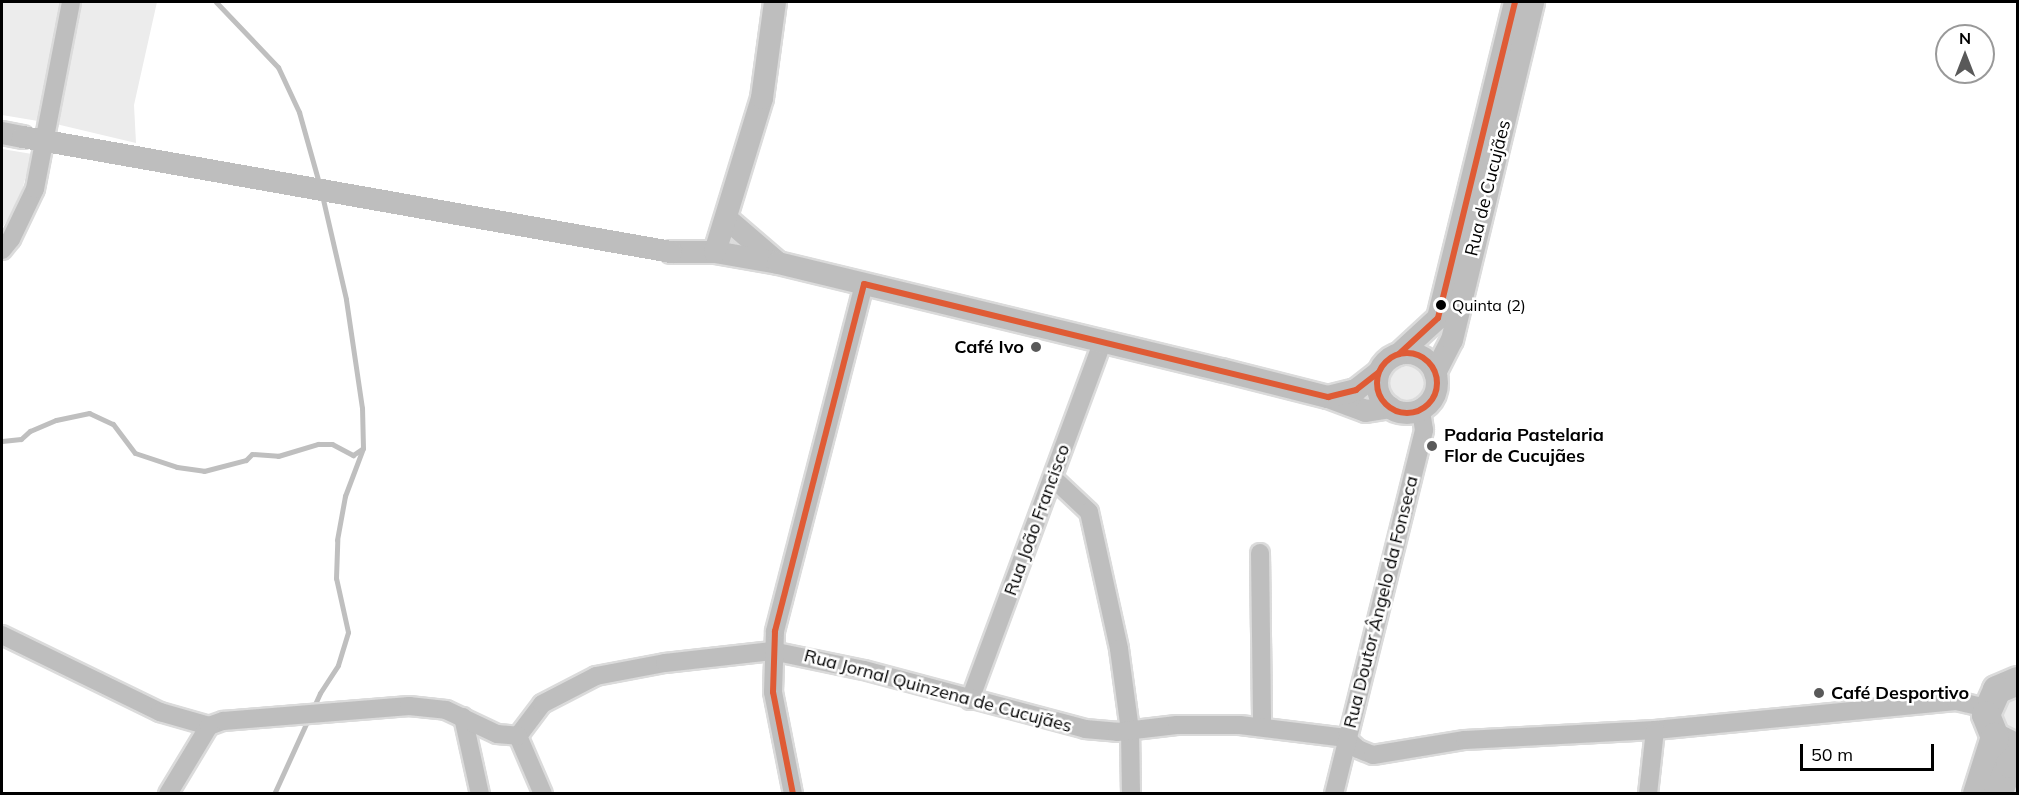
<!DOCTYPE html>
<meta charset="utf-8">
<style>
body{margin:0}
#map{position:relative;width:2019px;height:795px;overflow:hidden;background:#fff;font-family:Mulish,sans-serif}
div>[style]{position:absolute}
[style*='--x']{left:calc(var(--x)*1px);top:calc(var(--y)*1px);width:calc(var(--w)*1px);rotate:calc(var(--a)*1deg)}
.green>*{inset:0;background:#ececec}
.round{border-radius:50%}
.stream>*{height:5px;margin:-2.5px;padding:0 2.5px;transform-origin:2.5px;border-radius:2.5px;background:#bfbfbf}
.roads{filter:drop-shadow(2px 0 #dbdbdb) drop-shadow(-2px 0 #dbdbdb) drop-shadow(0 2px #dbdbdb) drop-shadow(0 -2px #dbdbdb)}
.minor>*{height:18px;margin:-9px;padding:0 9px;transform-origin:9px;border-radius:9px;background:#bebebe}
.tertiary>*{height:22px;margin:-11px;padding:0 11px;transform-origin:11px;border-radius:11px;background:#bebebe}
.tertiary>.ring{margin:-11px;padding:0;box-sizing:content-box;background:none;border:22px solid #bebebe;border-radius:50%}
.primary>*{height:28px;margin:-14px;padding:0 14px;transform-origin:14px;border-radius:14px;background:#bebebe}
.tertiary-bridge>*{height:22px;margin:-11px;padding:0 11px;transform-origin:11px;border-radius:11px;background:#bebebe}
.bus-1>*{height:6px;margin:-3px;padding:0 3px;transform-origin:3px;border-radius:3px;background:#df5b35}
.bus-1>.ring{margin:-3px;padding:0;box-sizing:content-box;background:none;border:6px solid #df5b35;border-radius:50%}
.dots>*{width:16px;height:16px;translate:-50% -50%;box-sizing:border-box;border:3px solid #fff;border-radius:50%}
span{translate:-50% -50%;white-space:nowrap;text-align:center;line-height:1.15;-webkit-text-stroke:5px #fff;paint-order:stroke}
.bus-label{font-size:16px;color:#000}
.left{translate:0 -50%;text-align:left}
.street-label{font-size:18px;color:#000}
.poi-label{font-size:18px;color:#000;font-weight:700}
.right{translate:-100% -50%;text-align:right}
.frame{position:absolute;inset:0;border:3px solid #000;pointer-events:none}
.north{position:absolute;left:1935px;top:24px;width:60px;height:60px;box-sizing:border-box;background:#fff;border:2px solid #999;border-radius:50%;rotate:0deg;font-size:16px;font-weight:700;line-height:24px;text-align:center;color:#000}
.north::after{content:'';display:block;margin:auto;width:21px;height:27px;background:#595959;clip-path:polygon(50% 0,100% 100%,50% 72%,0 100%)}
.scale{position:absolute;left:1800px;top:744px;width:134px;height:27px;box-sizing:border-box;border:3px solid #000;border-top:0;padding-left:8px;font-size:18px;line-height:21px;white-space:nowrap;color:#000;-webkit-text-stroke:4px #fff;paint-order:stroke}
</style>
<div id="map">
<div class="green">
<div style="clip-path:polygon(2px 2px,62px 2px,38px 121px,2px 115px)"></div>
<div style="clip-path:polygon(79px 2px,157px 2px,134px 105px,136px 143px,56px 124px)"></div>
<div style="clip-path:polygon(2px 149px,32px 154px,18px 205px,2px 228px)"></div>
<div class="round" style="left:1389px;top:366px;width:40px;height:40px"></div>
<div style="clip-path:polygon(2017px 695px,2017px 735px,2001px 722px,2002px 705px)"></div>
</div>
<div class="stream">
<div style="--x:216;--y:2;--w:90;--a:46.4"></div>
<div style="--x:278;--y:67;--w:50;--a:65"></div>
<div style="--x:299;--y:112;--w:74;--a:74.3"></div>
<div style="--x:2;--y:441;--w:19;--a:-6"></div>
<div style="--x:21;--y:439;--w:12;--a:-42"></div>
<div style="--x:30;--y:431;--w:28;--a:-23"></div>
<div style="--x:56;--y:420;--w:34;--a:-12"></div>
<div style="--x:89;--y:413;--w:26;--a:25"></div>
<div style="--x:113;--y:424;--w:36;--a:53"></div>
<div style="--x:135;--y:453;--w:44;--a:18.4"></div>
<div style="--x:177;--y:467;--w:27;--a:8"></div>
<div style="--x:204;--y:471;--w:43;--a:-14.7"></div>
<div style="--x:246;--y:460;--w:8;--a:-45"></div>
<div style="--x:252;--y:454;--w:26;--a:4"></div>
<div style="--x:278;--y:456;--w:42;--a:-16.7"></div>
<div style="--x:318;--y:444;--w:14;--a:0"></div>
<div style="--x:332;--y:444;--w:24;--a:28"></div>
<div style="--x:353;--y:455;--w:11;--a:-34"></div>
<div style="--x:274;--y:794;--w:111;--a:-65.5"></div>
<div style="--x:320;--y:693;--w:33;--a:-57"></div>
<div style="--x:338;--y:665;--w:34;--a:-73"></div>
<div style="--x:348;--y:632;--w:55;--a:-102.5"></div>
<div style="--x:336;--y:578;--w:38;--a:-88"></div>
<div style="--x:337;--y:540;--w:45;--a:-79.7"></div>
<div style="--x:345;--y:496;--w:51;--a:-69.4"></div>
<div style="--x:363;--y:448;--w:40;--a:-91.4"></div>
<div style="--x:362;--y:408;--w:110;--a:-98.4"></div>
<div style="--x:346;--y:299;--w:107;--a:-103"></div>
</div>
<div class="roads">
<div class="minor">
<div style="--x:2;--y:250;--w:14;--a:-51"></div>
<div style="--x:11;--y:239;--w:55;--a:-64.4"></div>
<div style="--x:35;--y:189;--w:190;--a:-79.1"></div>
<div style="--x:1054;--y:479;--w:48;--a:43.3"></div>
<div style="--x:1089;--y:512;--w:140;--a:77.6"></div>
<div style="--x:1119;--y:649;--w:82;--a:82.3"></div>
<div style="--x:1130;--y:730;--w:64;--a:89.1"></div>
<div style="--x:1260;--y:553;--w:173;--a:89.3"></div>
<div style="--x:2;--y:635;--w:176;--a:26"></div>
<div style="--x:160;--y:712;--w:51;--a:15.9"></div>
<div style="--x:970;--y:700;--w:384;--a:-69.7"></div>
<div style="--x:463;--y:717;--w:79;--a:77.6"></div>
<div style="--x:518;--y:736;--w:40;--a:-53"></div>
<div style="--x:542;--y:704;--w:61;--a:-27.4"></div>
<div style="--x:596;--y:676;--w:70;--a:-10.7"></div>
<div style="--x:665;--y:663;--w:108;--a:-6.4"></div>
<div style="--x:772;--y:651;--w:94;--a:11.7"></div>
<div style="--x:864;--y:670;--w:229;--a:14.9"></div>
<div style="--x:1085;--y:729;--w:32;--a:5"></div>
<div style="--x:1117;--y:732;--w:60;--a:-6.7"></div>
<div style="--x:1177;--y:725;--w:63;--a:0"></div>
<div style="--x:1240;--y:725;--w:107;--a:7"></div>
<div style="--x:518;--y:736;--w:63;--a:66.7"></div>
<div style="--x:1346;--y:738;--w:16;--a:43"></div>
<div style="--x:1358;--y:749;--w:16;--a:22"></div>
<div style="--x:1373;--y:755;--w:93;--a:-9.3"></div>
<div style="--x:1465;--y:740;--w:190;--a:-3"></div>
<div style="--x:1655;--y:730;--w:302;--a:-5.5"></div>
<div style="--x:1956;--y:701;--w:31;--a:13"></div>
<div style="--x:168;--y:794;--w:79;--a:-58.9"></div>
<div style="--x:209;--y:726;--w:15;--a:-20"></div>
<div style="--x:223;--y:721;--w:187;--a:-4.6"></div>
<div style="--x:409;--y:706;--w:37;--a:6"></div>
<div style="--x:446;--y:710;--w:56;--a:25.2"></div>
<div style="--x:497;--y:734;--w:21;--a:5"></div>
<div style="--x:793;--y:794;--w:104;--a:-101.1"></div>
<div style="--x:773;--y:692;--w:61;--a:-88.1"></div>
<div style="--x:775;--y:631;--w:358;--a:-75.6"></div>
<div style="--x:1334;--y:794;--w:375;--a:-76.1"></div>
<div style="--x:1424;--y:430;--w:20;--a:-99"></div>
<div style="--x:1648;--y:794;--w:64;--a:-83.8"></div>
</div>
<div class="tertiary">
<div style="--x:2;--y:133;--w:21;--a:11"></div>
<div style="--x:727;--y:219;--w:66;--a:40.7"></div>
<div style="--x:671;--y:252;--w:44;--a:0"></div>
<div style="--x:715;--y:252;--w:64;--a:9.9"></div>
<div style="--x:778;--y:263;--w:456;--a:13.6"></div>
<div style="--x:1221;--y:370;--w:110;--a:14.2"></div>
<div style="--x:1328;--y:397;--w:40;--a:20.2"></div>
<div style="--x:1366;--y:411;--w:24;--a:-9"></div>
<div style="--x:715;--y:252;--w:161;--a:-73"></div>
<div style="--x:762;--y:98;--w:97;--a:-82.3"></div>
<div class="ring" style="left:1377px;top:353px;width:38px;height:38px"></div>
<div style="--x:1399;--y:354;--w:53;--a:-42.7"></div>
<div style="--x:1438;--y:318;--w:325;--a:-76.3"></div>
<div style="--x:1435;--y:373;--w:37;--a:-63"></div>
<div style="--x:1452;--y:340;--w:348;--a:-76.5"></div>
<div style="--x:1328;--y:397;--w:29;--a:-14"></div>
<div style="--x:1356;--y:390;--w:28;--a:-38"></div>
</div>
<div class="primary">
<div style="--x:2018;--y:681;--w:23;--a:157"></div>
<div style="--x:1997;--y:690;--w:27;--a:114"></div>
<div style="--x:1986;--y:715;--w:24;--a:68"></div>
<div style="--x:1995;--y:737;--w:25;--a:26"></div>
<div style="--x:1977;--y:794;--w:60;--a:-72.5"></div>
<div style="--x:1998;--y:794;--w:32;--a:-68"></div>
<div style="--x:2010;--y:764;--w:11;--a:-45"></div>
</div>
</div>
<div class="tertiary-bridge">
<div style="--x:23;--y:137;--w:658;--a:10.06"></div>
</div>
<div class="bus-1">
<div class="ring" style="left:1377px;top:353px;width:54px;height:54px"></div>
<div style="--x:1399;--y:354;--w:53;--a:-42.7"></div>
<div style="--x:1438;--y:318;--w:325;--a:-76.3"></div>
<div style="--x:793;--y:794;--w:104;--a:-101.1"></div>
<div style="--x:773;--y:692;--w:61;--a:-88.1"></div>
<div style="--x:775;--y:631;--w:358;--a:-75.6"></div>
<div style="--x:864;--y:284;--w:478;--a:13.7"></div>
<div style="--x:1328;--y:397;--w:29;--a:-14"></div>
<div style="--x:1356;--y:390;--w:28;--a:-38"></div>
</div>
<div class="dots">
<div style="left:1441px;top:305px;background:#000"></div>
<div style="left:1036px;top:347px;background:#595959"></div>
<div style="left:1432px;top:446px;background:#595959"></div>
<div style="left:1819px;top:693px;background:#595959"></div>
</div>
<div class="bus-label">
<span class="left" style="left:1452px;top:305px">Quinta (2)</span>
</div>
<div class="street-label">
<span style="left:1488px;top:188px;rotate:-76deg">Rua de Cucujães</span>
<span style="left:1037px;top:520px;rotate:-70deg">Rua João Francisco</span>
<span style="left:1381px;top:602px;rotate:-76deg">Rua Doutor Ângelo da Fonseca</span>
<span style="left:938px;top:691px;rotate:15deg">Rua Jornal Quinzena de Cucujães</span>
</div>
<div class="poi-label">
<span class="right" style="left:1024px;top:347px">Café Ivo</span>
<span class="left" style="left:1444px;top:446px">Padaria Pastelaria<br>Flor de Cucujães</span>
<span class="left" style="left:1831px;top:693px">Café Desportivo</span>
</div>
<div class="frame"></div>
<div class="north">N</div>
<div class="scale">50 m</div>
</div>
